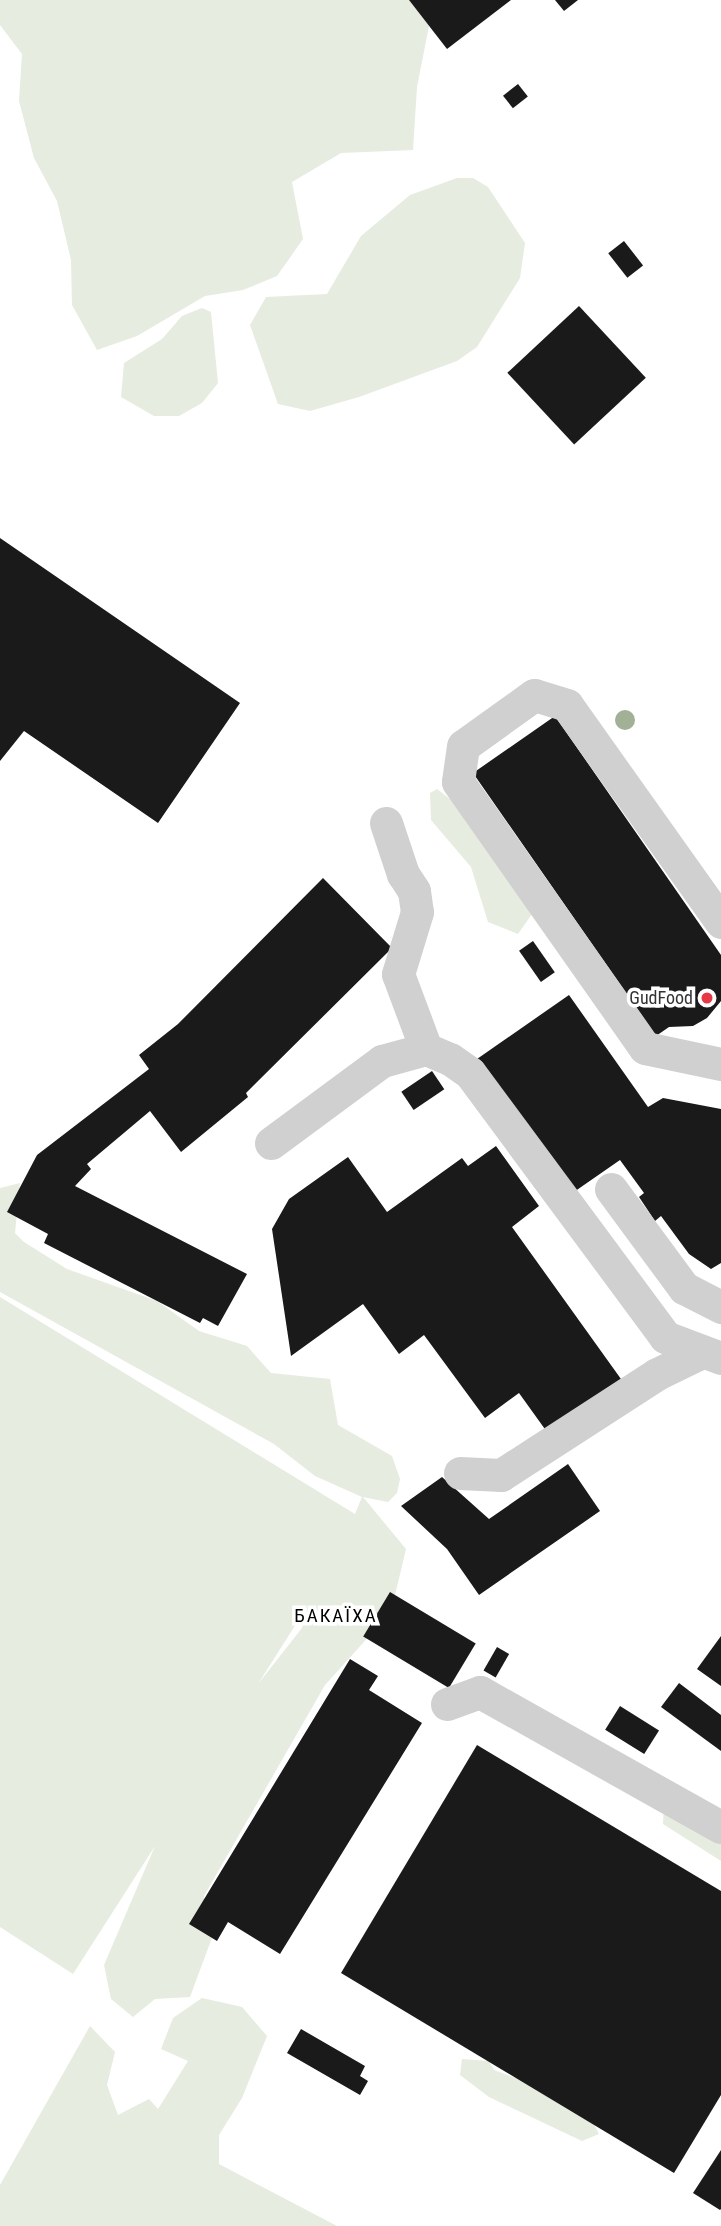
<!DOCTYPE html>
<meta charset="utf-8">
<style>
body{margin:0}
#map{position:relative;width:721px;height:2226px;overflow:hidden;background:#fff;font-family:"Roboto Condensed",sans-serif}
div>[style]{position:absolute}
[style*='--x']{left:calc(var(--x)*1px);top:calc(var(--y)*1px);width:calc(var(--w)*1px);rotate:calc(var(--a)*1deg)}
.green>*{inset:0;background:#e6ecdf}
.building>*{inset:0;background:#1a1a1a;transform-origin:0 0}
.minor>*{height:33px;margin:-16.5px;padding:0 16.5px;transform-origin:16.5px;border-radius:16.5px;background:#d0d0d0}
.trees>*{width:20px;height:20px;margin:-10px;border-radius:50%;background:#a2b095}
.dots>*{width:19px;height:19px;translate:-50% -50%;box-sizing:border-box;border:4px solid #fff;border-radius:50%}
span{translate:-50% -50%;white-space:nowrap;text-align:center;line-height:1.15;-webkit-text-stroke:7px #fff;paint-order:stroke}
.poi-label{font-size:18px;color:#333}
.right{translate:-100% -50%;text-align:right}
.neighbourhood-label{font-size:19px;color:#000;letter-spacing:2px}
</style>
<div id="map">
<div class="green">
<div style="clip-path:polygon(0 0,409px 0,429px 26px,417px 87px,413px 150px,341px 153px,292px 182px,303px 239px,277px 276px,243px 290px,205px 296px,137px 336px,97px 350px,72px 305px,71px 260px,57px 201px,34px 158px,19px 101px,22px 54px,0 25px)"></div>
<div style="clip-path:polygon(457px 178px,473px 178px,488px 187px,525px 243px,520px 278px,477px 347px,457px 361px,359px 397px,310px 411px,278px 404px,250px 325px,266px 297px,327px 294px,361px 236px,410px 195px)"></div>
<div style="clip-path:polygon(202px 308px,211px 312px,218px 383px,202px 403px,179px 416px,154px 416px,121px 397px,124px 363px,162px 339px,182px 316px)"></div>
<div style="clip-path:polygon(437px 789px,467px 812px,532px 914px,518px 934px,488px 922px,471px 867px,431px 820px,430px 793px)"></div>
<div style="clip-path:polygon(evenodd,20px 1183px,15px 1233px,24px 1242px,67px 1269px,157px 1301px,199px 1331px,247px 1346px,271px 1373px,330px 1379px,338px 1425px,392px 1456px,400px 1479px,397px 1493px,388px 1502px,363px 1497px,406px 1549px,391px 1612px,325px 1685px,204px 1896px,213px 1935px,190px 1997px,155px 1999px,133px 2017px,111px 1999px,104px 1965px,155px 1846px,73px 1974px,0 1927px,0 1297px,355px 1514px,362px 1497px,315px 1476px,274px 1444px,0 1292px,0 1188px,20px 1183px,308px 1605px,302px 1628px,258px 1684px,308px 1605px)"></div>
<div style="clip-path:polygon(664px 1804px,721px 1815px,721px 1861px,663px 1824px)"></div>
<div style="clip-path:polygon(202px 1998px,242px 2007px,267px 2036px,242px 2098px,219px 2135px,219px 2164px,337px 2226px,0 2226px,0 2185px,90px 2026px,115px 2052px,107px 2085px,118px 2115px,149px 2099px,158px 2109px,188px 2061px,161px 2049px,173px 2018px)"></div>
<div style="clip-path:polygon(462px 2059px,489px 2061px,494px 2070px,583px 2104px,599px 2134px,582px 2141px,489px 2097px,460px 2075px)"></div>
</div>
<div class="building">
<div style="clip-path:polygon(409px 0,511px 0,447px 49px)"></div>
<div style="clip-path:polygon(555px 0,578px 0,564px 11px)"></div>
<div style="left:518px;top:84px;width:16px;height:19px;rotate:52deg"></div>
<div style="left:624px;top:241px;width:31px;height:20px;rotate:52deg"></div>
<div style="left:579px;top:306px;width:98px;height:98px;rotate:47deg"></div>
<div style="clip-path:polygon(0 538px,240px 703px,158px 823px,24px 731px,0 761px)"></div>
<div style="clip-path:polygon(555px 716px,721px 955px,721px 1001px,707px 1018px,693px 1026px,669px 1027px,656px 1036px,473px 773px)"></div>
<div style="clip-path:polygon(323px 878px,392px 948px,246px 1093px,248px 1097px,181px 1152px,150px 1111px,87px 1164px,91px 1169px,75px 1186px,247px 1274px,218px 1326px,203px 1318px,200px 1323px,44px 1243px,48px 1234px,7px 1212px,37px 1155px,149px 1069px,139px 1055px,178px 1024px)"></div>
<div style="left:533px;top:941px;width:38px;height:17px;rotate:55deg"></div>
<div style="clip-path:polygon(569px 995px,648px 1107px,663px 1098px,721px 1109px,721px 1263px,711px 1269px,689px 1254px,661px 1216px,655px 1221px,639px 1197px,644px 1193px,620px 1160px,571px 1194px,477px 1059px)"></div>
<div style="left:432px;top:1071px;width:22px;height:37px;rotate:56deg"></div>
<div style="clip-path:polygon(496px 1146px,539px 1206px,512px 1227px,621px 1379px,547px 1432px,519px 1393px,485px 1418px,424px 1335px,399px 1354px,363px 1304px,291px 1356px,272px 1229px,289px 1199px,348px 1157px,387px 1212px,462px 1158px,468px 1166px)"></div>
<div style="clip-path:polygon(568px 1464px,600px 1511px,479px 1595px,447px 1549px,401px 1506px,442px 1477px,489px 1519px)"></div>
<div style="left:390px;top:1592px;width:100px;height:52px;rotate:31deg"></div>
<div style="clip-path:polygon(721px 1636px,721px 1686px,697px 1669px)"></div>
<div style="left:497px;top:1647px;width:14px;height:27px;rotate:30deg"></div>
<div style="clip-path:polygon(350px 1659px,378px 1676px,369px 1690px,422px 1723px,280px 1954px,228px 1922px,217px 1941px,189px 1924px)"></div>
<div style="clip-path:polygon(679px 1683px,721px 1715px,721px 1751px,661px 1707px)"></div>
<div style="left:620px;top:1706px;width:46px;height:28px;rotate:32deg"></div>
<div style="clip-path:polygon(477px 1745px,721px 1891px,721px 2095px,674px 2173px,341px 1973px)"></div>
<div style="clip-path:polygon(301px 2029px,365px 2066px,360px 2076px,368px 2081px,360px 2095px,287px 2053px)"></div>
<div style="clip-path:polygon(721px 2150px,721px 2209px,720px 2210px,693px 2193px)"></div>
</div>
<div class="minor">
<div style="--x:386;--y:823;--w:54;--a:71.6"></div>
<div style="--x:403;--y:874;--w:20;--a:57"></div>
<div style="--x:414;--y:891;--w:21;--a:82"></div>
<div style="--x:417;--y:912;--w:65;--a:107"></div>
<div style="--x:398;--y:974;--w:80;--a:69.5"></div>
<div style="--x:721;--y:922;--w:266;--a:-125.4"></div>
<div style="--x:567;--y:705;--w:34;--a:-163"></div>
<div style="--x:534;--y:695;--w:87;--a:144.3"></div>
<div style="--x:463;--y:746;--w:36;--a:98"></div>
<div style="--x:458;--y:782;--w:325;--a:54.9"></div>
<div style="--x:645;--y:1048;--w:78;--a:11.9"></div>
<div style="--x:271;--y:1143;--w:138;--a:-36.5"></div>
<div style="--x:382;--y:1061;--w:46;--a:-15.3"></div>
<div style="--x:426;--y:1049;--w:26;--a:23"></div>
<div style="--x:450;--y:1059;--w:24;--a:35"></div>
<div style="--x:470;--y:1073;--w:328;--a:53.5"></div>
<div style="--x:665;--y:1337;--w:60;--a:20.6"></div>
<div style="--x:611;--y:1189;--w:123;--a:53.6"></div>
<div style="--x:684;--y:1288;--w:42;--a:27.2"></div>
<div style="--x:460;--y:1473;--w:41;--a:2.8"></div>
<div style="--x:501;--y:1475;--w:186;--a:-32.9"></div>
<div style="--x:657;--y:1374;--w:48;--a:-26"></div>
<div style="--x:447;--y:1704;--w:35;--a:-20"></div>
<div style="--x:480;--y:1692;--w:276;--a:29.3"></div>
</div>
<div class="trees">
<div style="left:625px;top:720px"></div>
</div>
<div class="dots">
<div style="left:707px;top:998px;background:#e63946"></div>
</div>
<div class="poi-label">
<span class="right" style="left:693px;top:998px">GudFood</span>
</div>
<div class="neighbourhood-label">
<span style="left:336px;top:1616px">БАКАЇХА</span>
</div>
</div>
